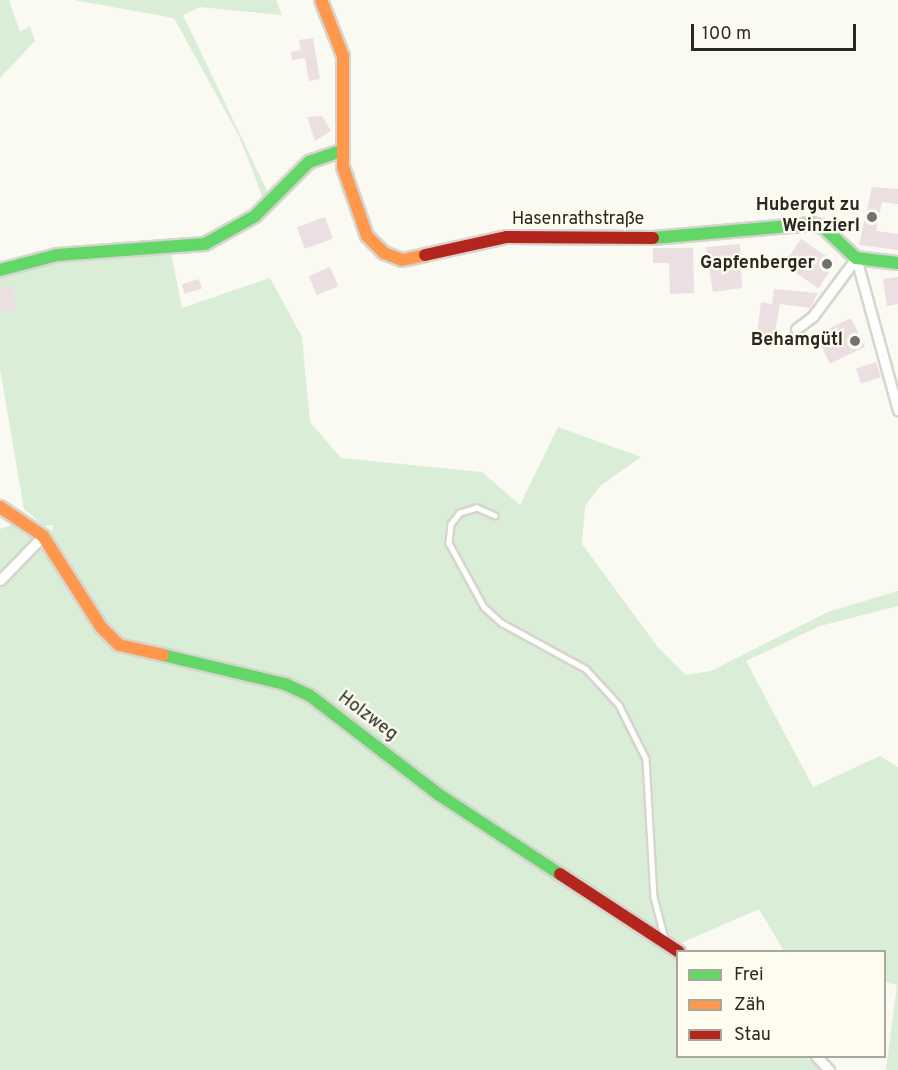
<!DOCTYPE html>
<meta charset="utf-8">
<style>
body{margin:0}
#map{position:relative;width:898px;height:1070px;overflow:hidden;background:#faf9f2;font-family:Overpass,sans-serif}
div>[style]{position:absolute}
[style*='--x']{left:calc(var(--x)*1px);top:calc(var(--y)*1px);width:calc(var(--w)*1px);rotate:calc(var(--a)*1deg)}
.green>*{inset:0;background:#daedd6}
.building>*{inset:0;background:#ecdfe1;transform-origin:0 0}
.roads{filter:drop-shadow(2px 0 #d6d5ce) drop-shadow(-2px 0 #d6d5ce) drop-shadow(0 2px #d6d5ce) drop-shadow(0 -2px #d6d5ce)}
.lane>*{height:4.5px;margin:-2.25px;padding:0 2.25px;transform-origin:2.25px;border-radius:2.25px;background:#fefefd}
.street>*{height:9px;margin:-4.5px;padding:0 4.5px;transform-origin:4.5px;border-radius:4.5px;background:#fefefd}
.fast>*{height:12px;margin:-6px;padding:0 6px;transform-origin:6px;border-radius:6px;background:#63d668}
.slow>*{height:12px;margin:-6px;padding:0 6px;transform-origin:6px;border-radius:6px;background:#ff974d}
.jam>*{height:12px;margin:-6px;padding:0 6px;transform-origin:6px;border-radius:6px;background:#b3261e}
.dots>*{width:16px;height:16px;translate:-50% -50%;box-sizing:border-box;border:3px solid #fefcef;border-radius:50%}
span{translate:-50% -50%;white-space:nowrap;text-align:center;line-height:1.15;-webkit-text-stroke:4.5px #fefcef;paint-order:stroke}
.poi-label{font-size:18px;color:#2a2921;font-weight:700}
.right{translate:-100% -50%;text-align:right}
.street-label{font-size:18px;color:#2a2921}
.legend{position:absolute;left:676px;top:950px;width:210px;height:108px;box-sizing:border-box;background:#fefcef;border:2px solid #a9a89d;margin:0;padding:8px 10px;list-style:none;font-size:18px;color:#2a2921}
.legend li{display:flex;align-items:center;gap:12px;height:30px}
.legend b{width:30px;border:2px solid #a9a89d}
.scale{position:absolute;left:691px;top:24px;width:165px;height:27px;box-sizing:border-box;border:3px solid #2a2921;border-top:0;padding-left:8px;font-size:18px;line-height:21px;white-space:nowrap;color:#2a2921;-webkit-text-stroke:4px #fefcef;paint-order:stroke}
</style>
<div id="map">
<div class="green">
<div style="clip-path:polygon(0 0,9px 0,20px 32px,30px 26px,35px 41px,0 78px)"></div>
<div style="clip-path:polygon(74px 0,276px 0,282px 15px,200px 7px,183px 15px,270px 197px,265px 203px,239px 136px,174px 18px)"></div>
<div style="clip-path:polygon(109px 250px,113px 258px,171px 252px,182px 308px,270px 278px,302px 337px,310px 422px,341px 458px,482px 472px,520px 505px,558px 427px,641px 457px,600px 486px,585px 506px,582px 544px,657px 646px,686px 675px,711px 671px,828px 612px,898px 591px,898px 606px,820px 626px,746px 661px,813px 787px,880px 756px,898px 767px,898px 1070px,886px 1070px,897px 985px,885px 982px,884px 952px,784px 951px,759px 909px,679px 944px,439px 789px,309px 691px,121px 641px,110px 630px,50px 538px,53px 525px,44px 526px,24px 509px,0 369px,0 259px,1px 265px)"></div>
<div style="clip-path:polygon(17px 523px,34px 539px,0 572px,0 529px)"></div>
<div style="clip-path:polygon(39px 548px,47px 548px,65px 572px,111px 650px,286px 687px,454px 814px,677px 959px,678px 1056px,806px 1057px,823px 1070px,0 1070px,0 587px)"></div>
</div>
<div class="building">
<div style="clip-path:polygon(313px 38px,320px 79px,309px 81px,305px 58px,292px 60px,291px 52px,301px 50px,299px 40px)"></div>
<div style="clip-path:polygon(322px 116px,331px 131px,315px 141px,307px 117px)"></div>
<div style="clip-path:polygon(872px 187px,898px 189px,898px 204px,882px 202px,876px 231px,898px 234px,898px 250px,859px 245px)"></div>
<div style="left:325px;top:217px;width:23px;height:30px;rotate:70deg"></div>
<div style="left:801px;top:239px;width:42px;height:31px;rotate:34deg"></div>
<div style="clip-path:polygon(740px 244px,742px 288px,713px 292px,706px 247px)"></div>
<div style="clip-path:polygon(653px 248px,693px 248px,694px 293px,670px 294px,669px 263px,653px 263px)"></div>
<div style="left:330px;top:267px;width:21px;height:23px;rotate:67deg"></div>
<div style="clip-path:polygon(898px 277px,898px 304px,887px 306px,883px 279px)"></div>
<div style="left:199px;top:279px;width:10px;height:18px;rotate:73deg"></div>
<div style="clip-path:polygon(12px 286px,16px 310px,1px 312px,0 289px)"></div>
<div style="clip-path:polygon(774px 289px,818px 293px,810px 308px,780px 304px,774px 336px,757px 335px,761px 302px,772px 304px)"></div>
<div style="left:851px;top:318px;width:32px;height:39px;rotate:64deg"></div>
<div style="left:876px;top:362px;width:16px;height:21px;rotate:72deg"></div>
</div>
<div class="roads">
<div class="lane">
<div style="--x:495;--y:516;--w:20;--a:-156"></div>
<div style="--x:477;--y:508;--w:18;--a:164"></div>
<div style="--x:460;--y:513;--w:14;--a:129"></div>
<div style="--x:451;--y:524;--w:19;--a:96"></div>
<div style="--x:449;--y:543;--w:73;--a:61.3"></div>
<div style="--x:484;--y:607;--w:24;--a:42"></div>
<div style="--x:502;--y:623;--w:96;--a:28.7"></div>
<div style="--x:586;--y:669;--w:49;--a:47.5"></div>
<div style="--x:619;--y:705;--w:60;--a:63.4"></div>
<div style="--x:646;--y:759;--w:138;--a:86.7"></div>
<div style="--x:654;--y:897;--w:43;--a:75.3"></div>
</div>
<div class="street">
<div style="--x:856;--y:258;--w:158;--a:74.6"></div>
<div style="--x:796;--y:329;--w:21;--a:-37"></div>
<div style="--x:813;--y:316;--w:72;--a:-53.4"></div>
<div style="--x:0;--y:580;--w:62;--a:-45.7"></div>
<div style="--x:816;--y:1056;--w:19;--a:47"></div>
</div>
<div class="fast">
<div style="--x:653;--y:238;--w:160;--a:-5"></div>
<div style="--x:812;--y:224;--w:11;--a:15"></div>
<div style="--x:823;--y:227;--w:45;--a:43.2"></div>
<div style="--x:856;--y:258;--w:42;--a:6.8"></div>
<div style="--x:0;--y:270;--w:59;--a:-14.7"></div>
<div style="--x:57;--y:255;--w:148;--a:-4.3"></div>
<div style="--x:205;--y:244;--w:57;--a:-29.2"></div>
<div style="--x:255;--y:216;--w:76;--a:-45"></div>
<div style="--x:309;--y:162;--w:34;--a:-19"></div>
<div style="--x:163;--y:655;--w:125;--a:13.4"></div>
<div style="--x:285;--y:684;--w:26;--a:25"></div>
<div style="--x:309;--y:695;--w:163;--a:37.5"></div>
<div style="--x:438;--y:794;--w:146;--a:33.3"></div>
</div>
<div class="slow">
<div style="--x:321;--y:0;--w:60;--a:68.6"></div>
<div style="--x:343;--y:56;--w:111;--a:90"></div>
<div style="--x:343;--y:167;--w:73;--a:70.8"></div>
<div style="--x:367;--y:236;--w:24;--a:45"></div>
<div style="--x:384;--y:253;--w:19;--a:21"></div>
<div style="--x:402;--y:260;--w:24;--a:-12"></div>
<div style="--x:0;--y:507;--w:52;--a:34"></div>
<div style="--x:43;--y:536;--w:108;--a:57.5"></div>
<div style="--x:101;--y:627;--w:25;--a:45"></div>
<div style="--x:119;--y:645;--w:45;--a:12.8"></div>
</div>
<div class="jam">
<div style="--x:425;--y:255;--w:84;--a:-12.4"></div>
<div style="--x:507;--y:237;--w:146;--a:0.4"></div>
<div style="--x:560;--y:874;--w:142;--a:33.2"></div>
</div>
</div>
<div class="dots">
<div style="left:872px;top:217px;background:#73726a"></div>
<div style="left:827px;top:264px;background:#73726a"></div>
<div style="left:855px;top:341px;background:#73726a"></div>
</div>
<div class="poi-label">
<span class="right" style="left:860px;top:217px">Hubergut zu<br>Weinzierl</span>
<span class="right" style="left:815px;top:264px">Gapfenberger</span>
<span class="right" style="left:843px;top:341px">Behamgütl</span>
</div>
<div class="street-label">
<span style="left:578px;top:220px">Hasenrathstraße</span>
<span style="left:367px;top:717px;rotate:37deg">Holzweg</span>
</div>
<ul class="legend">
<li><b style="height:8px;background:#63d668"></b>Frei</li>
<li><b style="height:8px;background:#ff974d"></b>Zäh</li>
<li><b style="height:8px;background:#b3261e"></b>Stau</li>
</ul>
<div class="scale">100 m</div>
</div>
